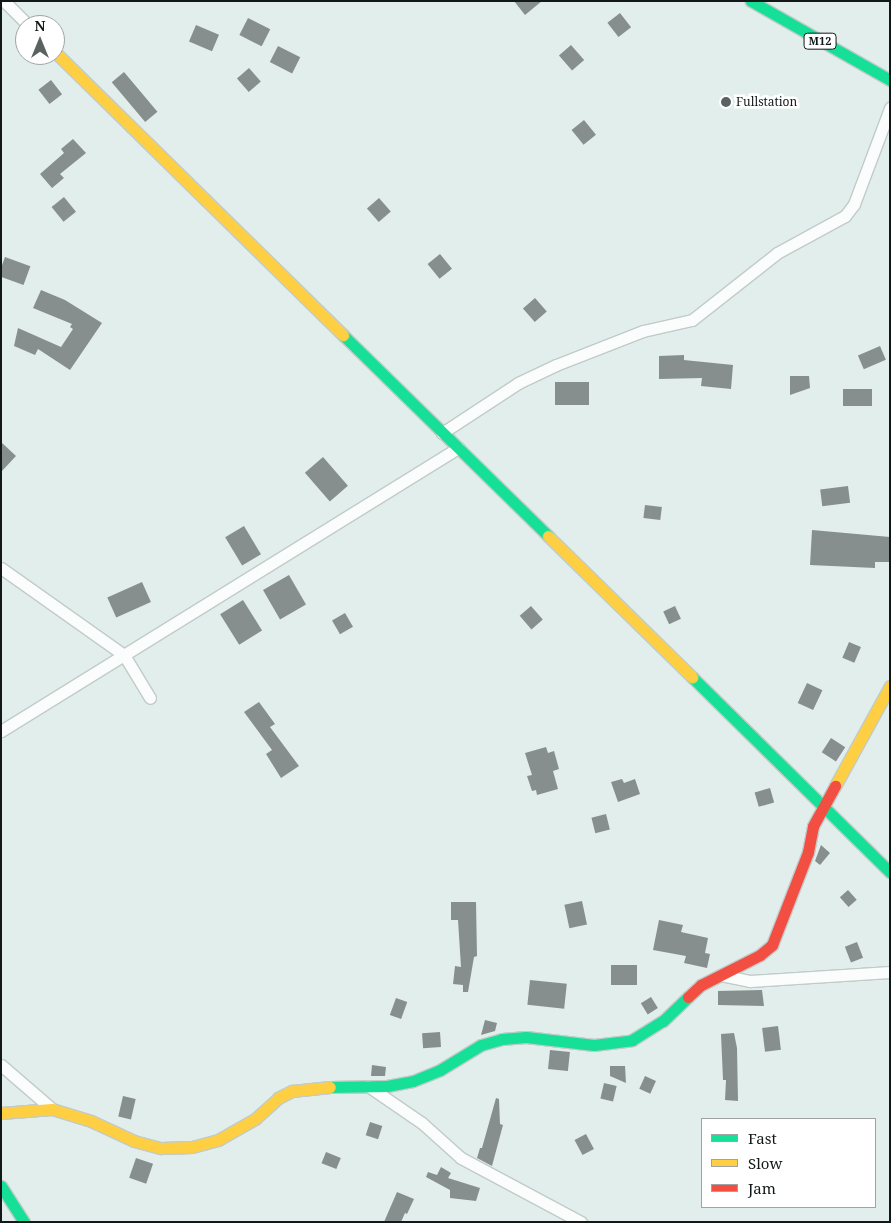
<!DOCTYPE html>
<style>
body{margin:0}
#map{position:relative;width:891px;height:1223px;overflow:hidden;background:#e2eeeb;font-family:"Noto Serif",serif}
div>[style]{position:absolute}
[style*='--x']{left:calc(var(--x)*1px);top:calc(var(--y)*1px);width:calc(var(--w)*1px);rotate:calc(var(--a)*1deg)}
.building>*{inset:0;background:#878f8e;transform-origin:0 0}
.roads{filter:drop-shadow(1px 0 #c1cbc9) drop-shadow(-1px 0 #c1cbc9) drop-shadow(0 1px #c1cbc9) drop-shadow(0 -1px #c1cbc9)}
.street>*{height:11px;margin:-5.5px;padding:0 5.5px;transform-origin:5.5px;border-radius:5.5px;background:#fbfcfc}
.fast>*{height:11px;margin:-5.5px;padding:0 5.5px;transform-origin:5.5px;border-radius:5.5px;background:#16e098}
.slow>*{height:11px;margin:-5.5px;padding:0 5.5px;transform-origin:5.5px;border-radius:5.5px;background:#ffcf43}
.jam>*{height:11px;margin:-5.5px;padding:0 5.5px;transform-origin:5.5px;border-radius:5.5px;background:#f24e42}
.dots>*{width:14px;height:14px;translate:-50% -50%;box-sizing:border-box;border:2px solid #fff;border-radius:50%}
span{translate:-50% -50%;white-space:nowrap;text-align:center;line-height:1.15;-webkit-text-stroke:5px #fff;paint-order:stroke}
.shield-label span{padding:1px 4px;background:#fff;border:1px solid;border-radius:4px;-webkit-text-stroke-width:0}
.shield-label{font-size:11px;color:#111817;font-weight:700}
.poi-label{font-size:12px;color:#111817}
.left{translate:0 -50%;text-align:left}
.frame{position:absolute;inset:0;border:2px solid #111817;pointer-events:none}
.legend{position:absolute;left:701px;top:1118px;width:175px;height:90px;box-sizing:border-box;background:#fff;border:1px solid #a0a3a2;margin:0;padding:6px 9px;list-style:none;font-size:15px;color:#111817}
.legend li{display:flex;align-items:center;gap:10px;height:25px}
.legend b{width:25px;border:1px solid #a0a3a2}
.north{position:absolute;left:15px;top:15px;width:50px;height:50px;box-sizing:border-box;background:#fff;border:1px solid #a0a3a2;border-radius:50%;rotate:0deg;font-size:14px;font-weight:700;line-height:20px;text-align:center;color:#111817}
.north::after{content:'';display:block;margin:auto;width:18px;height:22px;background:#5a6361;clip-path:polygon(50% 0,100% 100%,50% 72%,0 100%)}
</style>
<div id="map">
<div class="building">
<div style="clip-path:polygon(514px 1px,542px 1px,525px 15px)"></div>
<div style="left:620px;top:13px;width:18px;height:16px;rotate:52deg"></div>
<div style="left:248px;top:18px;width:25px;height:19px;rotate:27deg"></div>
<div style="left:196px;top:25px;width:25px;height:18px;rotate:23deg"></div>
<div style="left:571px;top:45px;width:20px;height:16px;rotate:49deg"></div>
<div style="left:278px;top:46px;width:25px;height:18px;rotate:27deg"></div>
<div style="left:249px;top:68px;width:18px;height:16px;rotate:49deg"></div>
<div style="left:124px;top:72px;width:52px;height:16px;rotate:50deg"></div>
<div style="left:51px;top:80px;width:18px;height:16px;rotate:52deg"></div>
<div style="left:584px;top:120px;width:19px;height:16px;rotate:51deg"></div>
<div style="clip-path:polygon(73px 139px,86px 153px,60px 174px,64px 178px,52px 188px,40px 174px,64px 153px,61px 149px)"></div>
<div style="left:64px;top:197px;width:19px;height:16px;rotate:51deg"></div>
<div style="left:379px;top:198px;width:18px;height:16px;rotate:49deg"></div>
<div style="left:440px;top:254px;width:19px;height:16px;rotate:51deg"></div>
<div style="left:5px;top:257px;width:27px;height:20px;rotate:20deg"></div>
<div style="clip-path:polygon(41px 290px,65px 300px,102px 323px,70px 370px,38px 349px,35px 355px,14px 346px,18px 328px,61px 347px,73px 329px,70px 327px,72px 324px,33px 308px)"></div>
<div style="left:535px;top:298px;width:18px;height:16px;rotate:49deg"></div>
<div style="left:880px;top:346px;width:15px;height:24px;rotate:67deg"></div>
<div style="clip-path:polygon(684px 355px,684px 360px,733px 365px,731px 389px,701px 386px,702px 378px,659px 379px,659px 356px)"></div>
<div style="clip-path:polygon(790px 376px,809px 376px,810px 388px,790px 395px)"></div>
<div style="left:555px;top:382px;width:34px;height:23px"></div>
<div style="left:843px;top:389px;width:29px;height:17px"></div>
<div style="clip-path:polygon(1px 442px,16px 456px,1px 472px)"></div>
<div style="left:323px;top:457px;width:38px;height:24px;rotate:49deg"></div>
<div style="left:848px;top:486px;width:17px;height:28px;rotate:83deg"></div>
<div style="left:645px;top:505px;width:17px;height:13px;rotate:7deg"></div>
<div style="left:244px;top:526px;width:33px;height:22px;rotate:59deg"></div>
<div style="clip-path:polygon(812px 530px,890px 537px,890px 562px,875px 562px,875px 568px,810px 565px)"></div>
<div style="left:289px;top:575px;width:34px;height:30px;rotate:60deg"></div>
<div style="left:142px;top:582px;width:22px;height:38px;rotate:66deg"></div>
<div style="left:243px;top:600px;width:36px;height:27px;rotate:58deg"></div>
<div style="left:531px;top:606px;width:18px;height:15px;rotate:49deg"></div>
<div style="left:675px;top:606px;width:14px;height:13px;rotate:65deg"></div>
<div style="left:345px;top:613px;width:16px;height:15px;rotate:60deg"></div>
<div style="left:849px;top:642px;width:13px;height:17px;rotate:23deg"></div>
<div style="left:807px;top:683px;width:17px;height:22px;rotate:25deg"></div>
<div style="clip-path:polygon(259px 702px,275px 724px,270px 727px,299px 766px,281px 778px,266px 754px,272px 750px,244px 712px)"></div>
<div style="left:831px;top:738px;width:17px;height:17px;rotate:33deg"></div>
<div style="clip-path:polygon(546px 747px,548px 753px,554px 751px,559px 769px,553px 771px,558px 789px,537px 795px,536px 790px,532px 791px,527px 776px,532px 775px,525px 753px)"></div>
<div style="clip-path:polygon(622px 779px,624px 783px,635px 779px,640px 794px,618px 802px,611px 782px)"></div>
<div style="left:770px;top:788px;width:15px;height:16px;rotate:74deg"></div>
<div style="left:606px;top:814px;width:16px;height:15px;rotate:76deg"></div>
<div style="clip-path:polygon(821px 845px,830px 853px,820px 865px,815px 861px)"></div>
<div style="left:848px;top:890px;width:13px;height:11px;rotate:48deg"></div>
<div style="left:582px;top:901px;width:24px;height:18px;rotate:78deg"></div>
<div style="clip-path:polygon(451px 902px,476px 902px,477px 956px,474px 957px,468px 992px,463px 992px,463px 985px,453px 984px,455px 966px,461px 967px,458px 920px,451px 920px)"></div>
<div style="clip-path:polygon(659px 920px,683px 925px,681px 932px,708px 938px,705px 953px,710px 954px,707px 968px,684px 963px,686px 956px,653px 950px)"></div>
<div style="left:857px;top:942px;width:17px;height:13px;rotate:69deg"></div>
<div style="left:611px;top:965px;width:26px;height:20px"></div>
<div style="left:530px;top:980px;width:37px;height:25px;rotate:6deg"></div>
<div style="clip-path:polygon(762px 990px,764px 1006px,718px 1005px,718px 991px)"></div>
<div style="left:651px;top:997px;width:13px;height:12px;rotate:58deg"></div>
<div style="left:396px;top:998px;width:12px;height:18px;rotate:20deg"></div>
<div style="clip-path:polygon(485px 1020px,497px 1023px,495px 1031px,481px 1035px)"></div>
<div style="left:778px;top:1026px;width:24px;height:16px;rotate:83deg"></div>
<div style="left:440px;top:1032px;width:15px;height:18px;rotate:86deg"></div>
<div style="clip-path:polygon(734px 1033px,737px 1048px,738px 1101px,725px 1100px,726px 1080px,723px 1080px,721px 1034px)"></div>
<div style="left:550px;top:1050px;width:20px;height:19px;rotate:6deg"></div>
<div style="clip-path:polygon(372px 1065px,386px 1067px,385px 1076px,371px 1076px)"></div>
<div style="clip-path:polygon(610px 1066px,625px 1066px,626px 1083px,610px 1076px)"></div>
<div style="left:645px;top:1076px;width:12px;height:14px;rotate:24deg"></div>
<div style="left:604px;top:1083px;width:13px;height:16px;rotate:13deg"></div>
<div style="left:123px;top:1096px;width:13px;height:21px;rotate:13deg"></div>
<div style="clip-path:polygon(496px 1098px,499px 1099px,500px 1124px,503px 1125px,492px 1166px,477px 1158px,480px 1148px,482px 1148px)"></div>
<div style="left:370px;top:1122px;width:13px;height:14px;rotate:18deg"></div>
<div style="left:586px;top:1134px;width:17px;height:13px;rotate:62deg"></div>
<div style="left:326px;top:1152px;width:16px;height:12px;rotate:22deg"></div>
<div style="left:136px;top:1158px;width:18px;height:21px;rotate:19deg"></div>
<div style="clip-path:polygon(441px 1167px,451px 1173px,448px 1178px,480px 1188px,476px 1201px,450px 1198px,450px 1190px,426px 1177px,428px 1172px,437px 1175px)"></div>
<div style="clip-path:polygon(397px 1192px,414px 1199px,407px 1214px,405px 1213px,401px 1222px,384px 1222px)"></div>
</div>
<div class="roads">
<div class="street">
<div style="--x:4;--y:1;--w:34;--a:45"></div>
<div style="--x:442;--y:433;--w:91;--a:-33.3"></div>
<div style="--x:518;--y:383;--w:42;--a:-25.3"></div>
<div style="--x:556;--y:365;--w:93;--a:-21.3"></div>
<div style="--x:643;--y:331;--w:50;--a:-12.7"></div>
<div style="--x:692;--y:320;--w:108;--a:-38.2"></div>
<div style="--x:777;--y:253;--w:77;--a:-28.6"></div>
<div style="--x:845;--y:216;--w:15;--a:-53"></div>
<div style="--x:854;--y:204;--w:103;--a:-69.4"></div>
<div style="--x:1;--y:568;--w:151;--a:35.3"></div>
<div style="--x:124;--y:655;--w:50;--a:58.8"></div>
<div style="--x:1;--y:731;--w:538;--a:-31.77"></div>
<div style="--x:721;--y:975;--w:30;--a:12"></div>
<div style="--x:750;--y:981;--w:140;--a:-3.7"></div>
<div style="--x:1;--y:1065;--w:67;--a:40.8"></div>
<div style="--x:368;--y:1086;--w:65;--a:34.4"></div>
<div style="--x:422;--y:1123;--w:52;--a:41.9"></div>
<div style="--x:461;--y:1158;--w:136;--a:28.1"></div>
</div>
<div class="fast">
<div style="--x:751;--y:1;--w:160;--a:29.6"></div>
<div style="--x:343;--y:335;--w:287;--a:44.4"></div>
<div style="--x:692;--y:677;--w:278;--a:44.6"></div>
<div style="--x:330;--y:1087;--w:57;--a:-1"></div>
<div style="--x:387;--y:1086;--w:26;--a:-11"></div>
<div style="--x:413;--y:1081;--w:29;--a:-22"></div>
<div style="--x:440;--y:1070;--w:48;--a:-31.4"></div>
<div style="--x:481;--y:1045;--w:22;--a:-16"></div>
<div style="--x:502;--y:1039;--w:24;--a:-5"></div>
<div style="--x:526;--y:1037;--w:68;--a:6.7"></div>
<div style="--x:594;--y:1045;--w:38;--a:-7"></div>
<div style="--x:632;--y:1040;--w:36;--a:-32"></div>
<div style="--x:663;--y:1021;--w:35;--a:-44"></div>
<div style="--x:1;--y:1186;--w:43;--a:57.4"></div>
</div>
<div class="slow">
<div style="--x:55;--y:52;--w:404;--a:44.5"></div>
<div style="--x:548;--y:536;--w:202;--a:44.4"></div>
<div style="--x:835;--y:786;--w:114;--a:-61.2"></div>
<div style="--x:1;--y:1113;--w:51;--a:-4.5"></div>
<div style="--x:52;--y:1109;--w:41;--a:17.1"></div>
<div style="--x:91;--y:1121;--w:47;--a:24.9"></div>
<div style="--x:134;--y:1141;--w:28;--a:15"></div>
<div style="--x:161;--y:1148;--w:31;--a:-2"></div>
<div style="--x:192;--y:1147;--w:27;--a:-15"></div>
<div style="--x:218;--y:1140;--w:43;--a:-29.6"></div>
<div style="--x:255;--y:1119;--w:31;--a:-42"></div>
<div style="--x:278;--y:1098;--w:16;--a:-27"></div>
<div style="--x:292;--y:1091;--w:38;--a:-6"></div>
</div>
<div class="jam">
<div style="--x:688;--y:997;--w:18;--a:-43"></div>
<div style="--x:701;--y:985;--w:66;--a:-27"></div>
<div style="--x:760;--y:955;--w:16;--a:-40"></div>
<div style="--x:772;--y:945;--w:100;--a:-68.8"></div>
<div style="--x:808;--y:852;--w:26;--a:-79"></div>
<div style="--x:813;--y:826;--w:46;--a:-61.2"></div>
</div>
</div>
<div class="dots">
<div style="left:726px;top:102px;background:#5a6361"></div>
</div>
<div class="shield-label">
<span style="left:820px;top:41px">M12</span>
</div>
<div class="poi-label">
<span class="left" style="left:736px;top:102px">Fullstation</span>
</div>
<div class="frame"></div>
<ul class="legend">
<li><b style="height:6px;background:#16e098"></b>Fast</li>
<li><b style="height:6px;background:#ffcf43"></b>Slow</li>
<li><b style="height:6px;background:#f24e42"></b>Jam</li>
</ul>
<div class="north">N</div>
</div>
